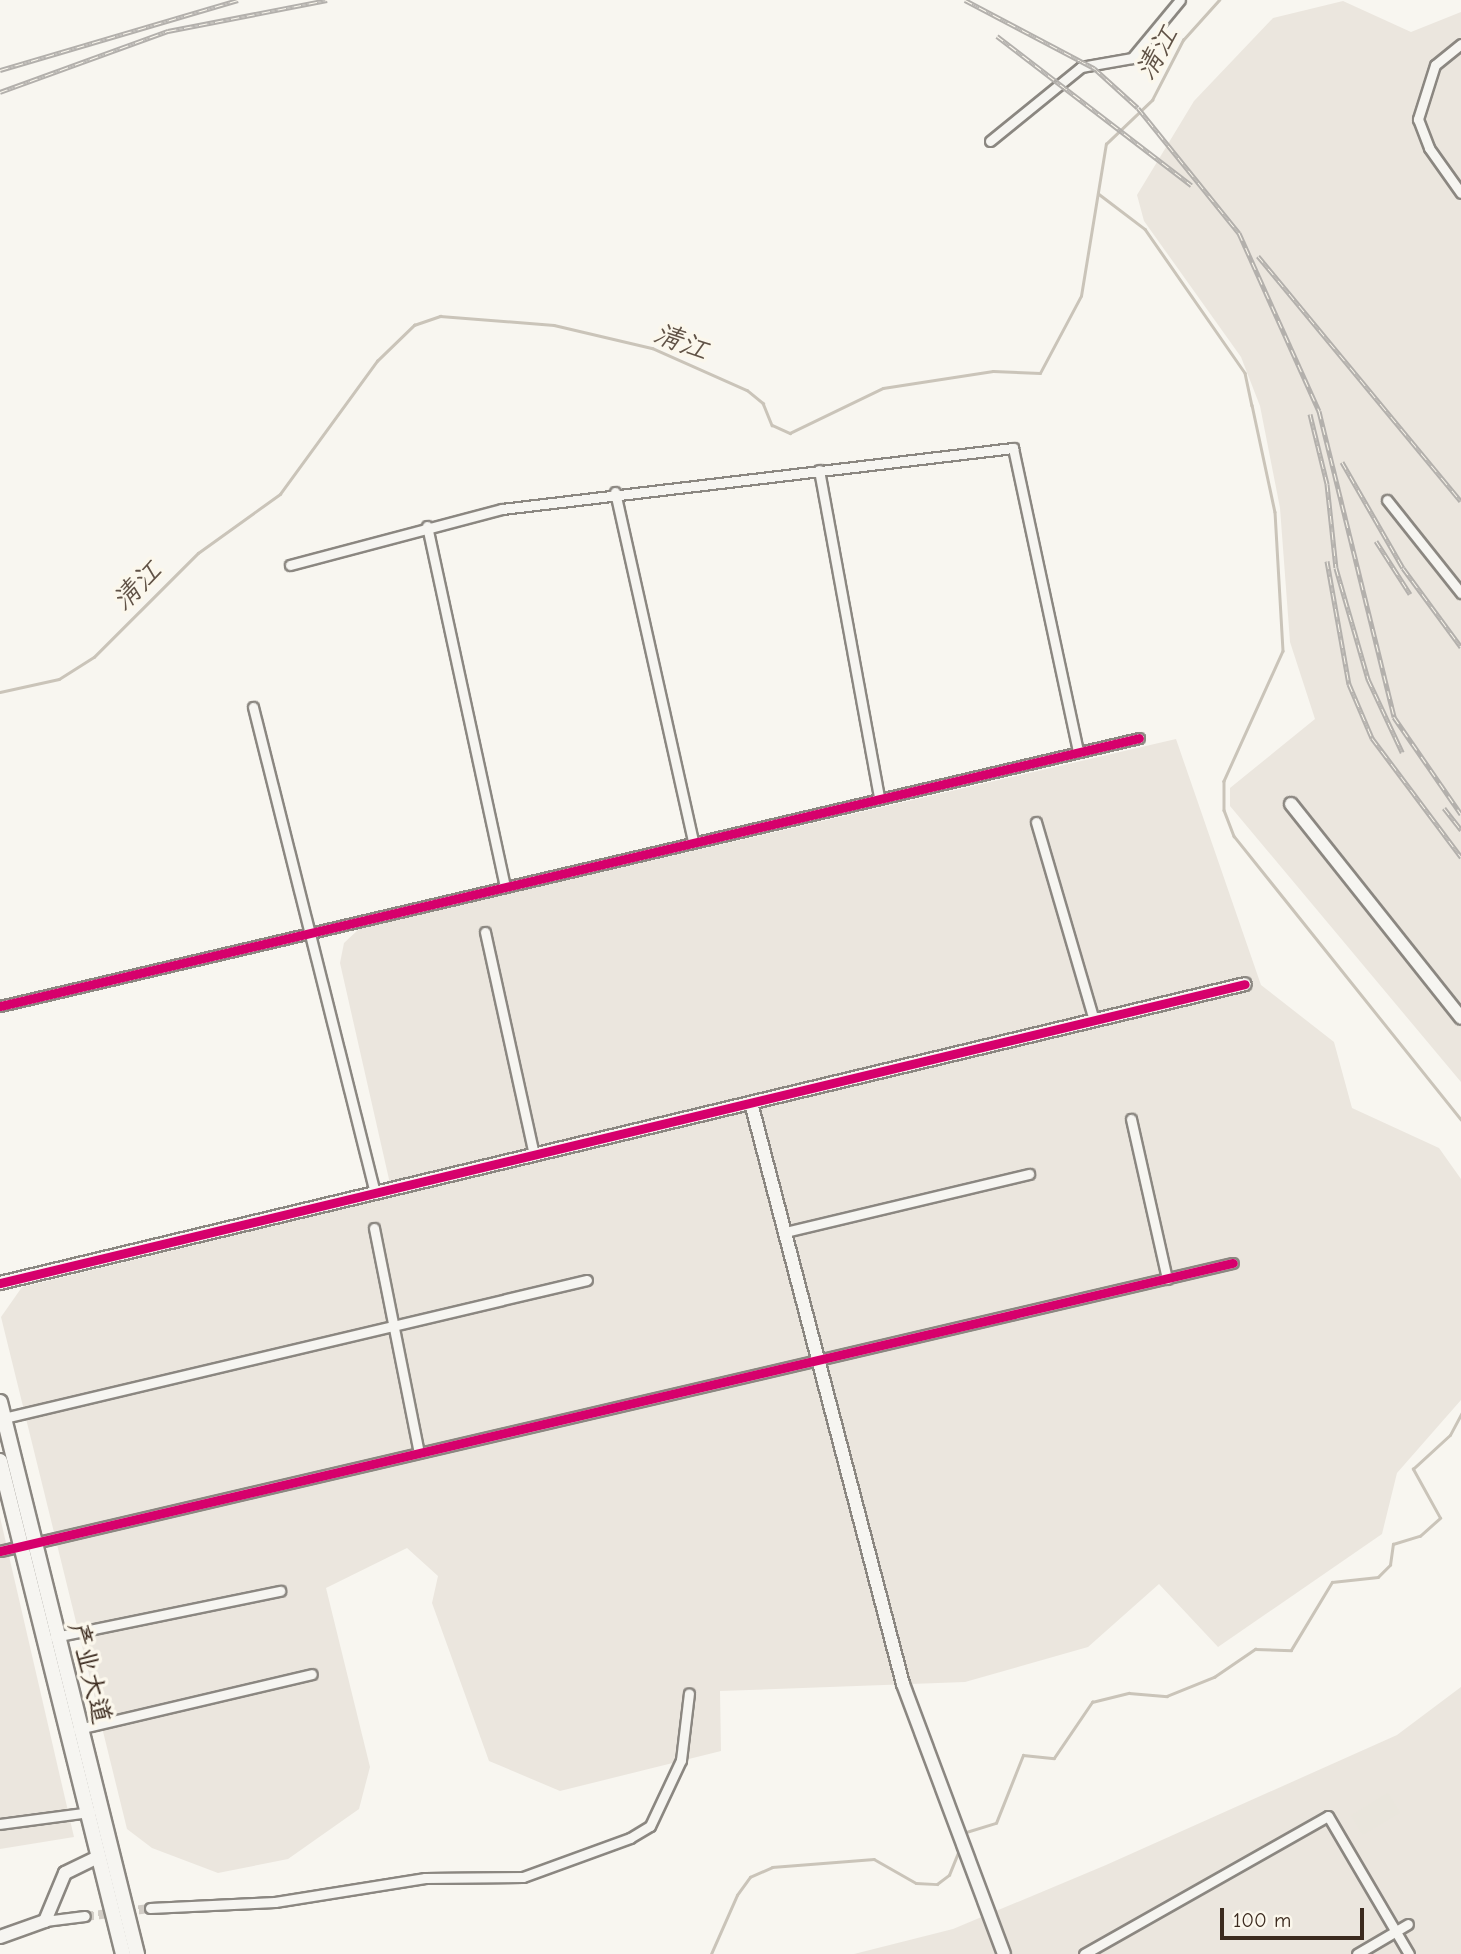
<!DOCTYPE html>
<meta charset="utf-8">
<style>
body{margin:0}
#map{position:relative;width:1461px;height:1954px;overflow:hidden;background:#f8f6f0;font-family:"Comic Neue","LXGW WenKai TC",sans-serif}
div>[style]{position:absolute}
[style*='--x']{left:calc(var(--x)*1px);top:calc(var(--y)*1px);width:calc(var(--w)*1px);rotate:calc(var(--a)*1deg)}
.built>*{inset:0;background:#ebe6de}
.green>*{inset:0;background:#eae6dd;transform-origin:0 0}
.stream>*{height:2.5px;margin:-1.25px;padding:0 1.25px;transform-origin:1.25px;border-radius:1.25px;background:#cac4b9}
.street-tunnel>*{height:9px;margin-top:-4.5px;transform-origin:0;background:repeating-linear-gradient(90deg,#d2cdc6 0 9px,transparent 0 13.5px)}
.roads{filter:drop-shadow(2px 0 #8b8781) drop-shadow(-2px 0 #8b8781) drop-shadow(0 2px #8b8781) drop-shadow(0 -2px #8b8781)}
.street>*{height:9px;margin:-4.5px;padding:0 4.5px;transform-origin:4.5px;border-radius:4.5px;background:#f6f5f1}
.secondary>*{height:12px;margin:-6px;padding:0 6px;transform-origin:6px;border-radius:6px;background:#f6f5f1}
.primary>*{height:14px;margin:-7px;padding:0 7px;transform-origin:7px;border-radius:7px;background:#f6f5f1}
.rail>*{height:5px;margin-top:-2.5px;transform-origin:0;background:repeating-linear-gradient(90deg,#fbf7ec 0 8px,#b3b0ac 0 16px);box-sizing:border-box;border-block:2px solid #b3b0ac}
.cycleway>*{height:9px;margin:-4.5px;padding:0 4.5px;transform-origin:4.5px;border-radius:4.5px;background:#d6006c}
span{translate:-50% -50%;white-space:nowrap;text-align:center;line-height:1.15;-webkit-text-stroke:7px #fbf7ec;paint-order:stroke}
.street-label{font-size:26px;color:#3b2a1e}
.water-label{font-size:28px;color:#605246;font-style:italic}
.scale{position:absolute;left:1220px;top:1908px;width:144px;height:32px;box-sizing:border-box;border:4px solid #3b2a1e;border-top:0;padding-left:9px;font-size:21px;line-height:24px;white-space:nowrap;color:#3b2a1e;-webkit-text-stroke:5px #fbf7ec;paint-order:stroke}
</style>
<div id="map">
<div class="built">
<div style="clip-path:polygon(1343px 1px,1411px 32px,1461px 12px,1461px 1082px,1230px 806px,1230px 788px,1315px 719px,1290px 642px,1280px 508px,1260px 406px,1241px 357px,1144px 221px,1137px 195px,1194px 101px,1273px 18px)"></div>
<div style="clip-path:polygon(1176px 739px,1261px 985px,1334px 1042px,1352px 1108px,1439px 1148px,1461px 1179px,1461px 1400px,1397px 1473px,1382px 1534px,1218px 1647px,1159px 1584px,1088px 1647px,965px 1682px,720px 1691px,721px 1751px,560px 1791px,489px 1761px,432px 1603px,438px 1576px,407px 1548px,326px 1588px,370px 1767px,359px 1809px,288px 1859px,218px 1873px,152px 1848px,127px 1829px,1px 1317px,22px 1287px,393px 1197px,340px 963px,344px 943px,360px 928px)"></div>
<div style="clip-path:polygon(0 1517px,74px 1837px,0 1849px)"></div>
<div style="clip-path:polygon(1461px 1687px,1461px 1954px,854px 1954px,953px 1929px,1106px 1865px,1397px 1735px)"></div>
</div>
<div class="green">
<div style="left:1388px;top:1793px;width:23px;height:43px;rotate:59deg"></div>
</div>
<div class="stream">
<div style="--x:1099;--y:194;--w:58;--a:37.3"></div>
<div style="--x:1145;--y:229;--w:175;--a:55.2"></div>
<div style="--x:1245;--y:373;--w:33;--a:78"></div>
<div style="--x:1252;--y:405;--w:109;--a:77.9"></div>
<div style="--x:1275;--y:512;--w:139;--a:86.7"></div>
<div style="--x:1283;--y:651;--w:143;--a:114.4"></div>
<div style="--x:1224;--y:781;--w:29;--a:90"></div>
<div style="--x:1224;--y:810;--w:28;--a:69"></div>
<div style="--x:1234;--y:836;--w:363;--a:51.3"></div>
<div style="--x:0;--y:692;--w:60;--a:-12.4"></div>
<div style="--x:59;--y:679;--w:41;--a:-32.2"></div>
<div style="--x:94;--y:657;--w:147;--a:-45"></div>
<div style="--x:198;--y:553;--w:101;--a:-35.7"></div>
<div style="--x:280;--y:494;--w:165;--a:-53.9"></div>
<div style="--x:377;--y:361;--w:52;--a:-44.2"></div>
<div style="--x:414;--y:325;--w:28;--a:-19"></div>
<div style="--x:440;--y:316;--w:114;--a:4.5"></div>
<div style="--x:554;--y:325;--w:101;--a:13.2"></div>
<div style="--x:652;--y:348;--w:104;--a:23.9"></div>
<div style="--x:747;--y:390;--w:21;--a:39"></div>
<div style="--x:763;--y:403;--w:24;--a:68"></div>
<div style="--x:772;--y:425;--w:20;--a:24"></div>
<div style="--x:790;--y:433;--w:103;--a:-25.8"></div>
<div style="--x:883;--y:388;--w:111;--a:-8.8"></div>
<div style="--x:993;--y:371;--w:47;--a:2.4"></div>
<div style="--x:1040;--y:373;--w:87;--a:-62"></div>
<div style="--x:1081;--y:296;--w:154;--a:-80.7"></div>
<div style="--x:1106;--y:144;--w:64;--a:-43.7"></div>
<div style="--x:1152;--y:100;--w:68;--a:-62.7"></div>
<div style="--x:1183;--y:40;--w:54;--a:-48"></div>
<div style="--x:963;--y:1833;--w:34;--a:-17"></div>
<div style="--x:996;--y:1823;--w:73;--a:-68.3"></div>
<div style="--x:1023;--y:1755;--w:31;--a:6"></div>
<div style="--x:1054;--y:1758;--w:68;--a:-55.8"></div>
<div style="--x:1092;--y:1702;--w:38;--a:-14"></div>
<div style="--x:1129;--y:1693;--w:38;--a:5"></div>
<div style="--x:1167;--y:1696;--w:51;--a:-22"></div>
<div style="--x:1214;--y:1677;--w:50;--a:-34.3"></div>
<div style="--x:1255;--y:1649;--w:36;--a:2"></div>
<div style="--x:1291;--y:1650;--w:79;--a:-58.9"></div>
<div style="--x:1332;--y:1582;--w:46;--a:-6.2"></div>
<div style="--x:1378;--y:1577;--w:17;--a:-45"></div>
<div style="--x:1390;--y:1565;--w:21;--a:-82"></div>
<div style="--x:1393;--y:1544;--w:28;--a:-17"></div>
<div style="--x:1420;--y:1536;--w:27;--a:-42"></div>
<div style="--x:1440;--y:1518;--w:56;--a:-118.9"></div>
<div style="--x:1413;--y:1469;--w:50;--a:-42.6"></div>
<div style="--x:1450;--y:1435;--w:24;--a:-62"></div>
<div style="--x:711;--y:1954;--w:64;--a:-66.2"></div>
<div style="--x:737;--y:1895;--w:22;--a:-54"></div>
<div style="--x:750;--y:1877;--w:24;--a:-24"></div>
<div style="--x:772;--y:1867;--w:102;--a:-4.5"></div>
<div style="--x:874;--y:1859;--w:48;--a:29.7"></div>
<div style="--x:916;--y:1883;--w:21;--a:3"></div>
<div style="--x:937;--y:1884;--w:15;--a:-37"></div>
<div style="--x:949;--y:1875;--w:27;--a:-68"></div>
</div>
<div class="street-tunnel">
<div style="--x:85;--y:1916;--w:65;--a:-7"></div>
</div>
<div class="roads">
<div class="street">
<div style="--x:1461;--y:44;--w:33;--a:141"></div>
<div style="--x:1435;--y:65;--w:57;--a:107.5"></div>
<div style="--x:1418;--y:119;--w:31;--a:69"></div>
<div style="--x:1429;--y:148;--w:55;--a:54.6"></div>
<div style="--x:990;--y:141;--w:117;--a:-39.1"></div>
<div style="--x:1081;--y:67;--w:52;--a:-10"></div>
<div style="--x:1132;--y:58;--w:75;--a:-50.4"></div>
<div style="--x:819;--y:470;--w:333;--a:79.6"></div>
<div style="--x:615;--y:492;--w:358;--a:77.4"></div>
<div style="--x:1387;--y:500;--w:119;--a:51.5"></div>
<div style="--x:427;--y:526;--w:369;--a:77.8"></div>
<div style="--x:290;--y:565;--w:219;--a:-14.8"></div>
<div style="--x:502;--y:509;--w:515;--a:-6.81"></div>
<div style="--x:1013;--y:448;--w:311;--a:77.9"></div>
<div style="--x:253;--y:707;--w:501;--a:75.91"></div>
<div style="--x:1036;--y:822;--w:206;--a:73.7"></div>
<div style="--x:485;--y:932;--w:228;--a:77.6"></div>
<div style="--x:0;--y:1006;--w:1170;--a:-13.24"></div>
<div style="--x:1131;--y:1119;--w:164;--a:77.3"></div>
<div style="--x:374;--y:1228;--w:229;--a:78.7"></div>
<div style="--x:785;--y:1232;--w:251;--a:-13.4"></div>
<div style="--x:4;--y:1418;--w:599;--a:-13.32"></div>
<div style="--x:0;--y:1551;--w:1266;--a:-13.15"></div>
<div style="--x:55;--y:1637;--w:230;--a:-11.6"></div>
<div style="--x:78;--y:1729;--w:240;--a:-13.2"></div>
<div style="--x:0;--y:1824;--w:91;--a:-7.6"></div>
<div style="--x:150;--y:1908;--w:125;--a:-2.7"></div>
<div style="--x:275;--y:1902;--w:152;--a:-9.1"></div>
<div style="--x:425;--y:1878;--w:98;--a:-0.6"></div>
<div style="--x:523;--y:1877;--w:114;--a:-20"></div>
<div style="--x:630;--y:1838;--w:23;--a:-31"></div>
<div style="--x:650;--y:1826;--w:73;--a:-64.8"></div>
<div style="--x:681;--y:1760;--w:67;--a:-83.2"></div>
<div style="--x:45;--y:1921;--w:40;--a:-7.1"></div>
<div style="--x:1084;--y:1954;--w:280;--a:-29.5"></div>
<div style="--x:1328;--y:1816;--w:160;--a:59.6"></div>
<div style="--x:1357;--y:1954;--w:59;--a:-30.5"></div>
</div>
<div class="secondary">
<div style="--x:1291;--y:804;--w:273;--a:51.5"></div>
<div style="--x:751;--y:1103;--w:601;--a:75.34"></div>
<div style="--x:903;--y:1684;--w:288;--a:69.5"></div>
<div style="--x:0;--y:1283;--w:1280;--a:-13.5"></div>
<div style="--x:0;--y:1937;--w:48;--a:-19.6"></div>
<div style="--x:45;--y:1921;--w:52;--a:-67.4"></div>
<div style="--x:65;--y:1873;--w:34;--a:-26"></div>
</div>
<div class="primary">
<div style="--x:0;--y:1402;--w:569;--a:76.06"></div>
<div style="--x:0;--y:1461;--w:508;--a:75.99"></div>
</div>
</div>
<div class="rail">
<div style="--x:965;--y:0;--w:146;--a:27.8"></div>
<div style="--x:1094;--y:68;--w:59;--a:42.3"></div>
<div style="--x:1138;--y:108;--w:161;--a:51.1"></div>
<div style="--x:1239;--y:233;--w:195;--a:65.8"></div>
<div style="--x:1319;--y:411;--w:315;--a:76.2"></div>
<div style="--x:1394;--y:717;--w:118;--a:55.4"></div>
<div style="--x:997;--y:36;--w:245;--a:37.5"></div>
<div style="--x:0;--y:70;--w:248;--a:-16.4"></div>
<div style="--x:0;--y:92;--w:179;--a:-20"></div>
<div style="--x:168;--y:31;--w:162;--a:-11"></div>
<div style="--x:1258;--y:256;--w:318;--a:50.4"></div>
<div style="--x:1310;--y:414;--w:72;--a:76.3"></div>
<div style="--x:1327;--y:484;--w:84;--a:83.9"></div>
<div style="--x:1336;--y:568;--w:116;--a:73.9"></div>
<div style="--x:1368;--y:679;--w:81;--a:65"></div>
<div style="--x:1342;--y:462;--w:122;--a:60.1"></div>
<div style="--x:1403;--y:568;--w:98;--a:53.7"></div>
<div style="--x:1376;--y:541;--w:63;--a:57.3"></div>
<div style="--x:1327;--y:561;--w:125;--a:79.9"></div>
<div style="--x:1349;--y:684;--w:59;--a:66.9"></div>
<div style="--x:1372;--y:738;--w:149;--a:53.2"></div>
<div style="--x:1444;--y:808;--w:28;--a:52"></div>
</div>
<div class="cycleway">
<div style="--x:0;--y:1006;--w:1170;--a:-13.24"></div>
<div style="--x:0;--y:1283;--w:1280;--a:-13.5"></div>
<div style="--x:0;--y:1551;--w:1266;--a:-13.15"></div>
</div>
<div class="street-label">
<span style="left:89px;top:1673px;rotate:76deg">产业大道</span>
</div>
<div class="water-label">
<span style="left:1157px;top:53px;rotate:-60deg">清江</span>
<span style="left:681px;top:342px;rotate:21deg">清江</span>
<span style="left:137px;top:586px;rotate:-45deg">清江</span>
</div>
<div class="scale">100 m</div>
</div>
